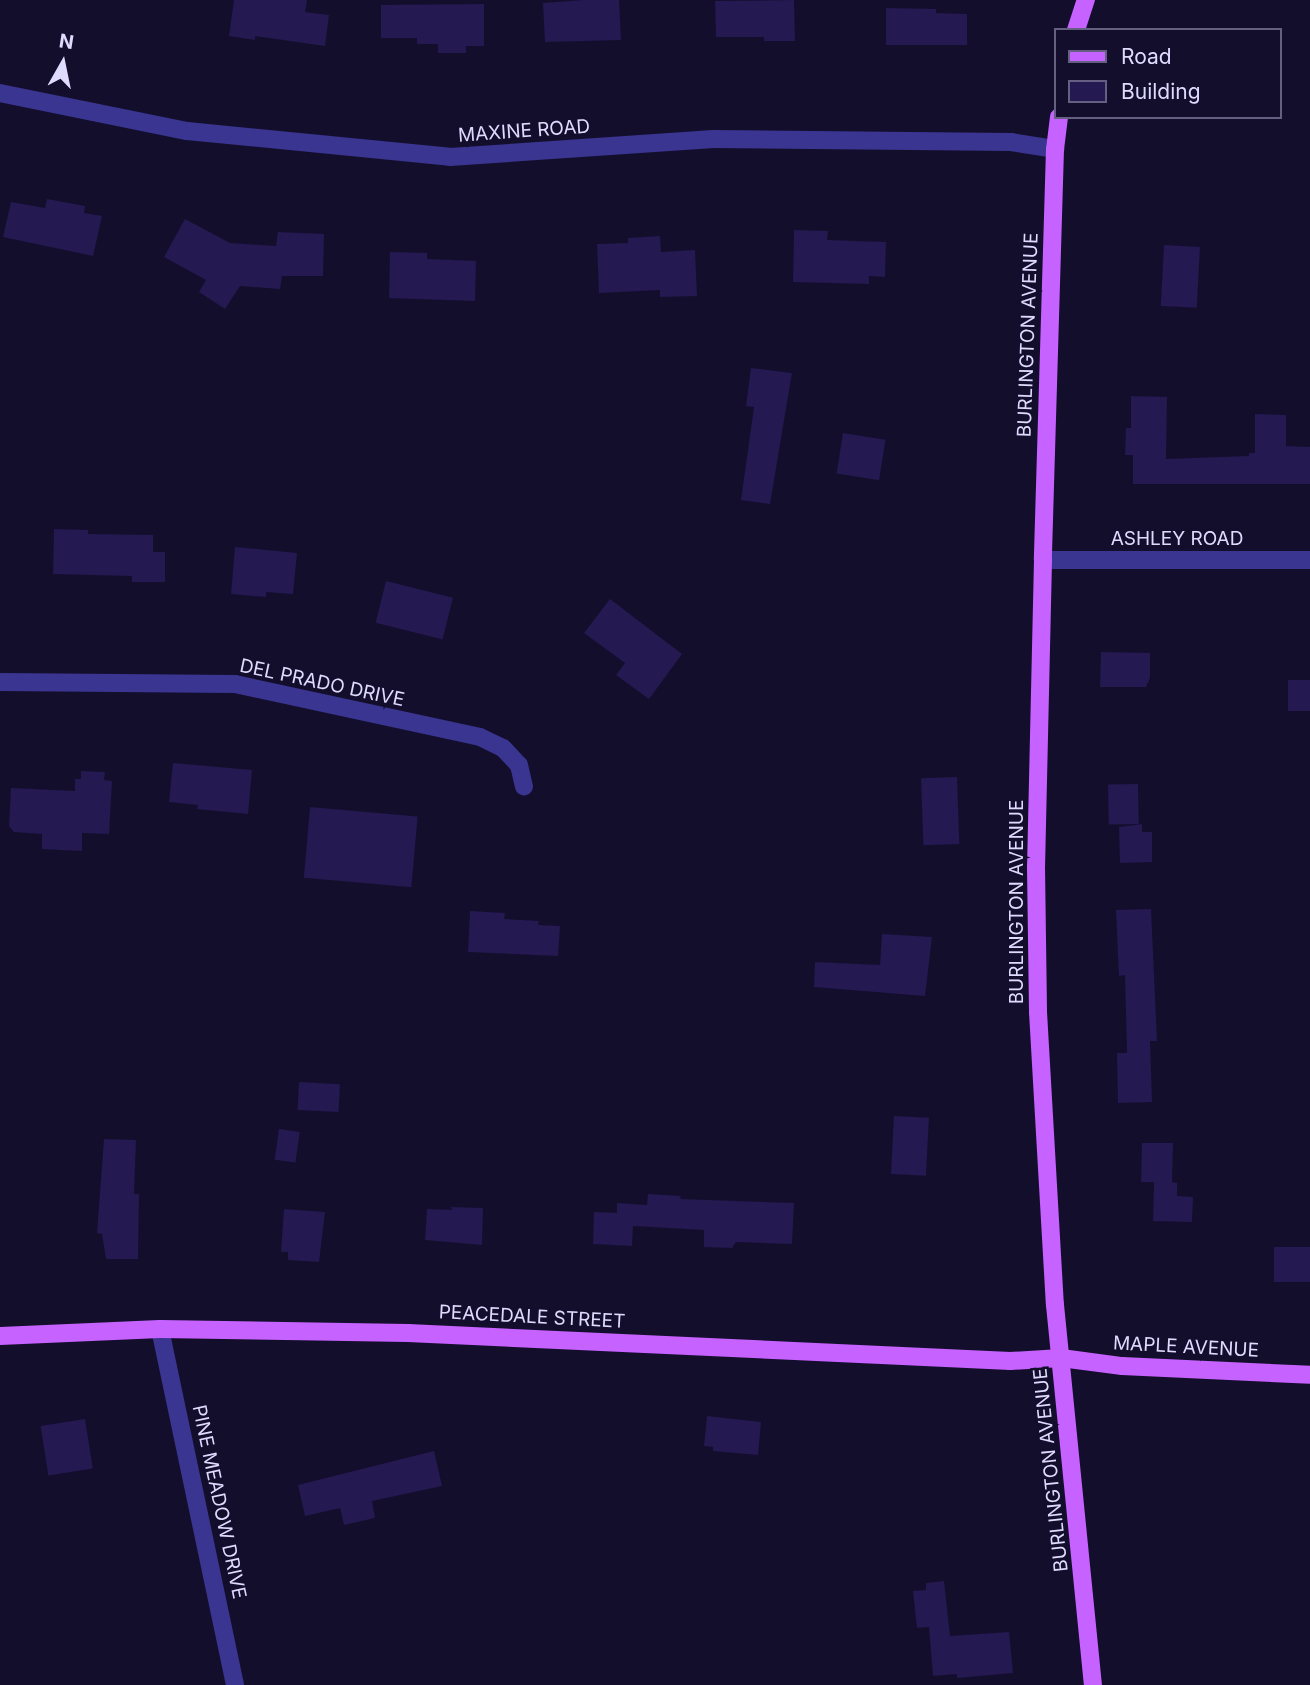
<!DOCTYPE html>
<style>
body{margin:0}
#map{position:relative;width:1310px;height:1685px;overflow:hidden;background:#140e2d;font-family:Inter,sans-serif}
div>[style]{position:absolute}
[style*='--x']{left:calc(var(--x)*1px);top:calc(var(--y)*1px);width:calc(var(--w)*1px);rotate:calc(var(--a)*1deg)}
.building>*{inset:0;background:#241950;transform-origin:0 0}
.minor>*{height:18px;margin:-9px;padding:0 9px;transform-origin:9px;border-radius:9px;background:#3a3591}
.major>*{height:18px;margin:-9px;padding:0 9px;transform-origin:9px;border-radius:9px;background:#c662ff}
span{translate:-50% -50%;white-space:nowrap;text-align:center;line-height:1.15;-webkit-text-stroke:5px #140e2d;paint-order:stroke}
.street-label{font-size:19px;color:#dfdbff}
.legend{position:absolute;left:1054px;top:28px;width:228px;height:91px;box-sizing:border-box;background:#140e2d;border:2px solid #656081;margin:0;padding:9px 12px;list-style:none;font-size:21px;color:#dfdbff}
.legend li{display:flex;align-items:center;gap:14px;height:35px}
.legend b{width:35px;border:2px solid #656081}
.north{position:absolute;left:28px;top:28px;width:70px;height:70px;-webkit-text-stroke:5px #140e2d;paint-order:stroke;rotate:9deg;font-size:19px;font-weight:700;line-height:28px;text-align:center;color:#dfdbff}
.north::after{content:'';display:block;margin:auto;width:24px;height:32px;background:#dfdbff;clip-path:polygon(50% 0,100% 100%,50% 72%,0 100%)}
</style>
<div id="map">
<div class="building">
<div style="clip-path:polygon(234px 0,307px 0,305px 12px,329px 15px,325px 46px,255px 36px,255px 40px,229px 36px)"></div>
<div style="clip-path:polygon(583px 0,619px 0,621px 40px,545px 42px,543px 3px)"></div>
<div style="clip-path:polygon(794px 0,795px 41px,764px 41px,764px 37px,716px 37px,715px 1px)"></div>
<div style="clip-path:polygon(484px 4px,484px 46px,466px 46px,466px 53px,438px 53px,438px 44px,417px 44px,417px 38px,381px 38px,381px 5px)"></div>
<div style="clip-path:polygon(886px 8px,936px 9px,936px 13px,967px 14px,967px 45px,886px 45px)"></div>
<div style="clip-path:polygon(47px 199px,85px 206px,84px 213px,102px 216px,93px 256px,3px 237px,11px 202px,45px 208px)"></div>
<div style="clip-path:polygon(185px 219px,230px 243px,276px 246px,278px 232px,324px 234px,323px 276px,282px 276px,280px 289px,240px 286px,225px 309px,199px 292px,206px 280px,164px 257px)"></div>
<div style="clip-path:polygon(794px 230px,828px 231px,827px 240px,886px 242px,885px 277px,869px 276px,869px 284px,793px 282px)"></div>
<div style="clip-path:polygon(660px 236px,661px 252px,695px 250px,697px 296px,660px 297px,660px 290px,599px 293px,597px 244px,628px 243px,628px 238px)"></div>
<div style="left:1164px;top:245px;width:36px;height:61px;rotate:3deg"></div>
<div style="clip-path:polygon(390px 252px,427px 253px,427px 259px,476px 261px,475px 301px,389px 298px)"></div>
<div style="clip-path:polygon(751px 368px,792px 373px,770px 504px,741px 500px,754px 407px,746px 406px)"></div>
<div style="clip-path:polygon(1131px 396px,1167px 397px,1166px 459px,1249px 456px,1249px 453px,1255px 453px,1255px 414px,1286px 415px,1286px 446px,1310px 447px,1310px 484px,1133px 484px,1133px 455px,1125px 455px,1126px 428px,1131px 428px)"></div>
<div style="left:843px;top:433px;width:43px;height:41px;rotate:9deg"></div>
<div style="clip-path:polygon(54px 529px,88px 530px,88px 534px,153px 535px,153px 552px,165px 552px,165px 582px,132px 582px,132px 576px,53px 574px)"></div>
<div style="clip-path:polygon(235px 547px,297px 553px,293px 594px,266px 592px,266px 597px,231px 594px)"></div>
<div style="left:386px;top:581px;width:69px;height:43px;rotate:14deg"></div>
<div style="clip-path:polygon(610px 599px,682px 654px,649px 699px,616px 675px,625px 663px,584px 633px)"></div>
<div style="clip-path:polygon(1101px 652px,1150px 653px,1150px 678px,1146px 687px,1100px 687px)"></div>
<div style="left:1288px;top:680px;width:22px;height:31px"></div>
<div style="clip-path:polygon(173px 763px,252px 770px,248px 814px,197px 809px,198px 805px,169px 802px)"></div>
<div style="clip-path:polygon(81px 771px,105px 772px,104px 780px,112px 781px,109px 834px,82px 833px,82px 851px,42px 849px,42px 834px,14px 832px,9px 826px,11px 788px,75px 791px,75px 779px,81px 779px)"></div>
<div style="left:957px;top:777px;width:67px;height:36px;rotate:88deg"></div>
<div style="left:1138px;top:784px;width:40px;height:30px;rotate:89deg"></div>
<div style="left:310px;top:807px;width:108px;height:71px;rotate:5deg"></div>
<div style="clip-path:polygon(1142px 824px,1142px 832px,1152px 832px,1152px 862px,1120px 863px,1119px 827px)"></div>
<div style="clip-path:polygon(1151px 909px,1157px 1041px,1150px 1041px,1152px 1102px,1118px 1103px,1117px 1053px,1127px 1053px,1125px 975px,1119px 976px,1116px 910px)"></div>
<div style="clip-path:polygon(470px 911px,505px 913px,504px 919px,539px 921px,538px 925px,560px 926px,558px 956px,468px 952px)"></div>
<div style="clip-path:polygon(882px 934px,932px 937px,925px 996px,814px 987px,815px 962px,880px 965px)"></div>
<div style="left:299px;top:1082px;width:41px;height:28px;rotate:3deg"></div>
<div style="left:894px;top:1116px;width:35px;height:58px;rotate:3deg"></div>
<div style="left:279px;top:1129px;width:21px;height:31px;rotate:8deg"></div>
<div style="clip-path:polygon(104px 1139px,136px 1140px,134px 1194px,139px 1194px,138px 1259px,106px 1259px,102px 1234px,97px 1233px)"></div>
<div style="clip-path:polygon(1142px 1143px,1173px 1143px,1172px 1182px,1177px 1183px,1177px 1196px,1193px 1197px,1192px 1222px,1153px 1221px,1154px 1182px,1141px 1182px)"></div>
<div style="clip-path:polygon(648px 1194px,681px 1196px,680px 1199px,794px 1203px,792px 1244px,736px 1242px,732px 1248px,704px 1247px,704px 1230px,633px 1226px,632px 1246px,593px 1244px,594px 1212px,617px 1213px,617px 1203px,647px 1205px)"></div>
<div style="clip-path:polygon(451px 1207px,483px 1208px,482px 1245px,425px 1240px,427px 1209px,452px 1210px)"></div>
<div style="clip-path:polygon(284px 1209px,325px 1212px,319px 1262px,288px 1260px,288px 1252px,281px 1252px)"></div>
<div style="left:1310px;top:1247px;width:35px;height:36px;rotate:90deg"></div>
<div style="clip-path:polygon(707px 1416px,761px 1422px,758px 1455px,713px 1451px,713px 1447px,704px 1446px)"></div>
<div style="left:85px;top:1419px;width:50px;height:45px;rotate:81deg"></div>
<div style="clip-path:polygon(434px 1451px,442px 1486px,372px 1501px,375px 1518px,344px 1525px,340px 1508px,305px 1516px,298px 1485px)"></div>
<div style="clip-path:polygon(944px 1581px,950px 1636px,1009px 1632px,1013px 1673px,957px 1678px,957px 1674px,933px 1676px,929px 1627px,917px 1628px,913px 1591px,926px 1590px,926px 1583px)"></div>
</div>
<div class="minor">
<div style="--x:0;--y:93;--w:191;--a:11.5"></div>
<div style="--x:187;--y:131;--w:264;--a:5.6"></div>
<div style="--x:450;--y:157;--w:264;--a:-3.9"></div>
<div style="--x:713;--y:139;--w:298;--a:0.6"></div>
<div style="--x:1011;--y:142;--w:45;--a:9"></div>
<div style="--x:1043;--y:560;--w:267;--a:0"></div>
<div style="--x:0;--y:682;--w:235;--a:0.5"></div>
<div style="--x:235;--y:684;--w:251;--a:12.2"></div>
<div style="--x:480;--y:737;--w:25;--a:26"></div>
<div style="--x:503;--y:748;--w:23;--a:47"></div>
<div style="--x:519;--y:765;--w:22;--a:77"></div>
<div style="--x:160;--y:1329;--w:364;--a:78.1"></div>
</div>
<div class="major">
<div style="--x:1076;--y:30;--w:32;--a:-72"></div>
<div style="--x:1059;--y:117;--w:32;--a:97"></div>
<div style="--x:1055;--y:149;--w:411;--a:91.7"></div>
<div style="--x:1043;--y:560;--w:307;--a:91.3"></div>
<div style="--x:1036;--y:867;--w:145;--a:89.2"></div>
<div style="--x:1038;--y:1012;--w:293;--a:86.7"></div>
<div style="--x:1055;--y:1305;--w:382;--a:84.3"></div>
<div style="--x:0;--y:1336;--w:160;--a:-2.5"></div>
<div style="--x:160;--y:1329;--w:248;--a:0.9"></div>
<div style="--x:408;--y:1333;--w:603;--a:2.66"></div>
<div style="--x:1010;--y:1361;--w:51;--a:-3.4"></div>
<div style="--x:1061;--y:1358;--w:62;--a:7.5"></div>
<div style="--x:1122;--y:1366;--w:188;--a:2.7"></div>
</div>
<div class="street-label">
<span style="left:524px;top:131px;rotate:-4deg">MAXINE ROAD</span>
<span style="left:1028px;top:335px;rotate:-88deg">BURLINGTON AVENUE</span>
<span style="left:1177px;top:539px">ASHLEY ROAD</span>
<span style="left:322px;top:683px;rotate:12deg">DEL PRADO DRIVE</span>
<span style="left:1017px;top:902px;rotate:-90deg">BURLINGTON AVENUE</span>
<span style="left:532px;top:1317px;rotate:3deg">PEACEDALE STREET</span>
<span style="left:1186px;top:1347px;rotate:3deg">MAPLE AVENUE</span>
<span style="left:1051px;top:1470px;rotate:-96deg">BURLINGTON AVENUE</span>
<span style="left:219px;top:1502px;rotate:78deg">PINE MEADOW DRIVE</span>
</div>
<ul class="legend">
<li><b style="height:9px;background:#c662ff"></b>Road</li>
<li><b style="height:19px;background:#241950"></b>Building</li>
</ul>
<div class="north">N</div>
</div>
